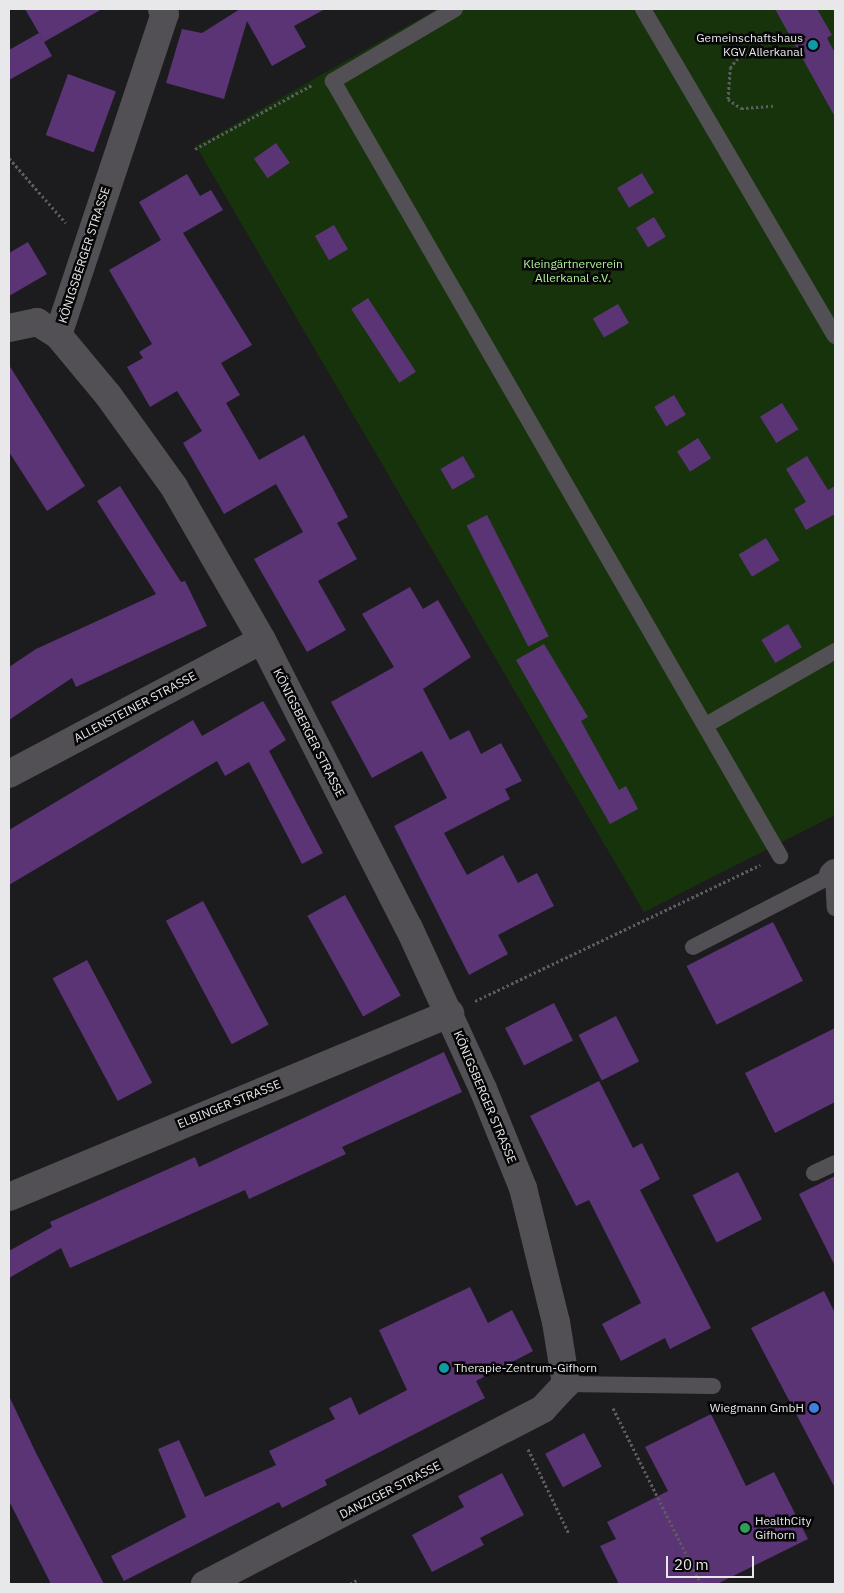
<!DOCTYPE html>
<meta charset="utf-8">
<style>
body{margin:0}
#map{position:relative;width:844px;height:1593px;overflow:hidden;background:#1c1b1e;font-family:"IBM Plex Sans",sans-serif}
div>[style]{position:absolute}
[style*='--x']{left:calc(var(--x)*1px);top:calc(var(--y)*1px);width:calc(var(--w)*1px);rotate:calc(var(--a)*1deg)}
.green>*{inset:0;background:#17330c}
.building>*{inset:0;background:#5a3475;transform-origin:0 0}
.path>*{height:3px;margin-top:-1.5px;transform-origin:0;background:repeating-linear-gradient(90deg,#5d5c5f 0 2.5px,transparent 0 5px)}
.service>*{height:16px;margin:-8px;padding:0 8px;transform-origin:8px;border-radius:8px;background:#525054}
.minor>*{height:28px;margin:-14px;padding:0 14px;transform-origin:14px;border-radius:14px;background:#525054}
.dots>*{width:14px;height:14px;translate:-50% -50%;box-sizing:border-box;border:2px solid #060607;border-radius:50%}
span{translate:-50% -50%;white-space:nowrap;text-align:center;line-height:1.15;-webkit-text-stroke:5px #060607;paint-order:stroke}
.poi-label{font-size:12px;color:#e8e7e9}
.right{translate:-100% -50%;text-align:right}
.left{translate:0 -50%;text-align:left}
.street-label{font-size:12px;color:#e8e7e9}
.park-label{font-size:12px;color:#abf294}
.frame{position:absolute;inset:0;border:10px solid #e8e7e9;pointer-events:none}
.scale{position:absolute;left:666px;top:1556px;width:88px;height:22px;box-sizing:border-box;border:2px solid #e8e7e9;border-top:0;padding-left:6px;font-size:15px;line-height:18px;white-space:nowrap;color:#e8e7e9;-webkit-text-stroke:4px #060607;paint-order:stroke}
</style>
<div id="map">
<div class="green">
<div style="clip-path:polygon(437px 9px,835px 9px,835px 815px,644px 912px,196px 146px)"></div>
</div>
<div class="building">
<div style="clip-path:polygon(25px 9px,102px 9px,44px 42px)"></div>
<div style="clip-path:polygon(240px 9px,325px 9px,294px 26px,306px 47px,272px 66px,247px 21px,224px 99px,166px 83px,182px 29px,202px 33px)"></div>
<div style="clip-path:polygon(775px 9px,817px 9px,832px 35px,827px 38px,835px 53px,835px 117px)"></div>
<div style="clip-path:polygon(39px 33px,52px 56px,9px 80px,9px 50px)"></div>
<div style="left:68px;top:74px;width:51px;height:65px;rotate:20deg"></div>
<div style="left:276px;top:143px;width:24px;height:27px;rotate:55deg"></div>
<div style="left:642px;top:173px;width:23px;height:29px;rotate:59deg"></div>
<div style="clip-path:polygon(187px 174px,200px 196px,211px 190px,223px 210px,183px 233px,252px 345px,221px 363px,240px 395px,226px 403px,259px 460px,304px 435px,348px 517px,337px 523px,357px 559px,318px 581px,346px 630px,307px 652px,254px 559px,303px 532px,276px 484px,224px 514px,183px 443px,202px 431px,177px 391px,150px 407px,127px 367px,143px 358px,139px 352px,152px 344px,109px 270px,161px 240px,139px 202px)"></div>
<div style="left:654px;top:217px;width:23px;height:21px;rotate:59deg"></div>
<div style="left:334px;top:225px;width:28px;height:22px;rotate:60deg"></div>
<div style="clip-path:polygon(28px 242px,47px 274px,9px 296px,9px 253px)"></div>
<div style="left:368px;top:298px;width:88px;height:20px;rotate:57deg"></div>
<div style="left:618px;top:304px;width:22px;height:29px;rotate:60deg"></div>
<div style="clip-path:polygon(9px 365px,85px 486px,47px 511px,9px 452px)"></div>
<div style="left:674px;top:395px;width:23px;height:23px;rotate:59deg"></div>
<div style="left:782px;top:403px;width:31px;height:26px;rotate:58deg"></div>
<div style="left:698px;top:438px;width:24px;height:25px;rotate:57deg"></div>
<div style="left:463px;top:456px;width:24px;height:26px;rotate:60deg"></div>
<div style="clip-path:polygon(807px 456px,828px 490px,835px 486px,835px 514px,806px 530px,794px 509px,806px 502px,786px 469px)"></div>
<div style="clip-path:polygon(120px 486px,181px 582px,185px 581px,207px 626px,76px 687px,72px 678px,9px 720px,9px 667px,36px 649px,156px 594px,97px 501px)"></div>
<div style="left:487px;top:515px;width:136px;height:23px;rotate:63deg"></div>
<div style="left:766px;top:538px;width:26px;height:32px;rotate:59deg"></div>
<div style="clip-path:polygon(410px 587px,423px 609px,438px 600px,471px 657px,423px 689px,450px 740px,469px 730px,481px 754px,501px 743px,522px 781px,505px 789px,510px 799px,444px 833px,467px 875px,503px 855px,518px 883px,537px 873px,554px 906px,498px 935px,508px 954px,469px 975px,394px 826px,447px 798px,422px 751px,372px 778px,331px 702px,394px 667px,362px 614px)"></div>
<div style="left:788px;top:624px;width:27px;height:31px;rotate:59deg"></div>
<div style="clip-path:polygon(544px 644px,588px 717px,581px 721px,619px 790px,626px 786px,638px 809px,610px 824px,516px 660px)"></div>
<div style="clip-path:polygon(263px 701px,286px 740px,269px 751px,323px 853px,302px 864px,249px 762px,225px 776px,217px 761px,9px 885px,9px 830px,193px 720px,202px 736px)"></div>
<div style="left:345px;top:895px;width:115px;height:43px;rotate:61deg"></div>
<div style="left:203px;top:901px;width:140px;height:42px;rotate:62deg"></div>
<div style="left:773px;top:922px;width:66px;height:97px;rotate:63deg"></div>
<div style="left:87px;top:960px;width:139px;height:39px;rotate:62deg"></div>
<div style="left:554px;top:1003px;width:42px;height:55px;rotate:63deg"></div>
<div style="left:616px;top:1016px;width:51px;height:42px;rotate:63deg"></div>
<div style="clip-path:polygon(835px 1028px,835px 1102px,775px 1133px,745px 1073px)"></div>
<div style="clip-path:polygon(444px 1052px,462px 1092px,342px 1147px,346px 1154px,249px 1199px,245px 1190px,70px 1268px,61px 1248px,9px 1278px,9px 1251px,52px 1227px,50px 1222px,195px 1157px,199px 1167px)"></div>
<div style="clip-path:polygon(599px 1081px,633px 1148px,642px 1143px,660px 1179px,640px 1190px,711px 1328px,670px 1349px,665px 1338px,621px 1361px,602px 1324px,641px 1303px,589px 1200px,576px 1206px,530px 1116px)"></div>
<div style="left:738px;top:1172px;width:53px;height:51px;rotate:63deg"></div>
<div style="clip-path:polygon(835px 1176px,835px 1266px,799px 1194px)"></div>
<div style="clip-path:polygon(470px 1287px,488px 1323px,512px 1310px,533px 1351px,476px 1381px,485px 1398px,325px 1480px,327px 1485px,282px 1508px,279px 1502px,124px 1581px,111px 1556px,186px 1517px,158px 1449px,179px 1440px,205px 1497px,276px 1465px,269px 1451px,335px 1419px,329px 1408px,351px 1397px,359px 1415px,407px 1390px,379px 1330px)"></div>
<div style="clip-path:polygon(824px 1291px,835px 1313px,835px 1488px,751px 1328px)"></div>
<div style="clip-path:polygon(9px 1396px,36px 1453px,104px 1584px,51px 1584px,9px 1501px)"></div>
<div style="clip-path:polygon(711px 1414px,746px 1486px,774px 1472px,808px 1539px,717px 1584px,619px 1584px,600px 1546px,616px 1539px,607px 1522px,668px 1491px,645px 1447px)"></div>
<div style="left:584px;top:1433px;width:38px;height:44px;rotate:62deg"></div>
<div style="clip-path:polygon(502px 1473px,524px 1515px,480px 1538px,484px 1545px,432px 1572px,412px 1535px,464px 1507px,458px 1496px)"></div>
</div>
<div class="path">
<div style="--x:728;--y:99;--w:31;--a:-86"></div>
<div style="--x:730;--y:68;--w:10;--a:-53"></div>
<div style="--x:736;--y:60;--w:35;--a:-31"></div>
<div style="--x:766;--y:42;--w:17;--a:-10"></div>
<div style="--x:728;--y:99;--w:16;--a:35"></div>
<div style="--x:741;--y:108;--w:32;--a:-4"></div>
<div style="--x:195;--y:149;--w:133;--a:-28.7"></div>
<div style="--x:9;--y:158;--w:86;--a:48.8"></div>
<div style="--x:475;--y:1001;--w:316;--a:-25.5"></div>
<div style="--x:613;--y:1408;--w:197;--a:63.4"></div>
<div style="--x:528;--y:1449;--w:94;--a:64.2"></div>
<div style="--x:350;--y:1584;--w:10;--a:-29"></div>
</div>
<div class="service">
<div style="--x:455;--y:9;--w:142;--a:149.5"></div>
<div style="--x:333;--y:81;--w:895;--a:60.02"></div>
<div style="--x:643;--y:9;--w:379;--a:59.6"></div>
<div style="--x:706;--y:725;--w:149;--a:-29.8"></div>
<div style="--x:693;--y:947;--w:157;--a:-27.2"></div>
<div style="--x:833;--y:875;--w:33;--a:87"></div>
<div style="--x:814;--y:1173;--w:23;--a:-25"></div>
<div style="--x:566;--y:1384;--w:147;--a:0.8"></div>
</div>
<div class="minor">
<div style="--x:9;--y:328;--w:29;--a:-12"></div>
<div style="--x:37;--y:322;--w:25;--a:32"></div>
<div style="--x:58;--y:335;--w:78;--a:50.2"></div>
<div style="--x:108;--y:395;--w:113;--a:54.3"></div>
<div style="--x:174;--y:487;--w:177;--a:60.1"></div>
<div style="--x:262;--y:640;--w:323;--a:63"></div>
<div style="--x:409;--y:928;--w:177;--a:65.3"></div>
<div style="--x:483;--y:1089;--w:107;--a:68"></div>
<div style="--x:523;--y:1188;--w:138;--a:76.2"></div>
<div style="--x:556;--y:1322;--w:63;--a:80.8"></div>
<div style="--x:566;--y:1384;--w:34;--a:133"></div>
<div style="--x:543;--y:1409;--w:381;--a:152.6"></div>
<div style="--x:58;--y:335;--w:338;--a:-71.6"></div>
<div style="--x:165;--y:14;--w:6;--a:-121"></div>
<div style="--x:9;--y:774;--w:286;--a:-27.9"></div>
<div style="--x:833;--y:875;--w:3;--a:-45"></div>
<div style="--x:9;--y:1197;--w:478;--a:-22.6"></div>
</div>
<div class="dots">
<div style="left:813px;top:45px;background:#0f9aa8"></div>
<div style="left:444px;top:1368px;background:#0f9aa8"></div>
<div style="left:814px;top:1408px;background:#3f7fe0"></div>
<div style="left:745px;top:1528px;background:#2e9e5b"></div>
</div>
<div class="poi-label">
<span class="right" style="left:803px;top:45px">Gemeinschaftshaus<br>KGV Allerkanal</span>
<span class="left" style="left:454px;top:1368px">Therapie-Zentrum-Gifhorn</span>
<span class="right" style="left:804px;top:1408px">Wiegmann GmbH</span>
<span class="left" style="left:755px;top:1528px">HealthCity<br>Gifhorn</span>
</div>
<div class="street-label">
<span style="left:84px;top:255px;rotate:-72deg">KÖNIGSBERGER STRASSE</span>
<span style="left:135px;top:707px;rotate:-28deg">ALLENSTEINER STRASSE</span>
<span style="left:309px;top:733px;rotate:63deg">KÖNIGSBERGER STRASSE</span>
<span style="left:485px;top:1097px;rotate:67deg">KÖNIGSBERGER STRASSE</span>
<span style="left:229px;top:1104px;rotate:-22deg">ELBINGER STRASSE</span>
<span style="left:390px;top:1490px;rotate:-27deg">DANZIGER STRASSE</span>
</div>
<div class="park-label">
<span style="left:573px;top:271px">Kleingärtnerverein<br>Allerkanal e.V.</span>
</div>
<div class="frame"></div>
<div class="scale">20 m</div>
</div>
